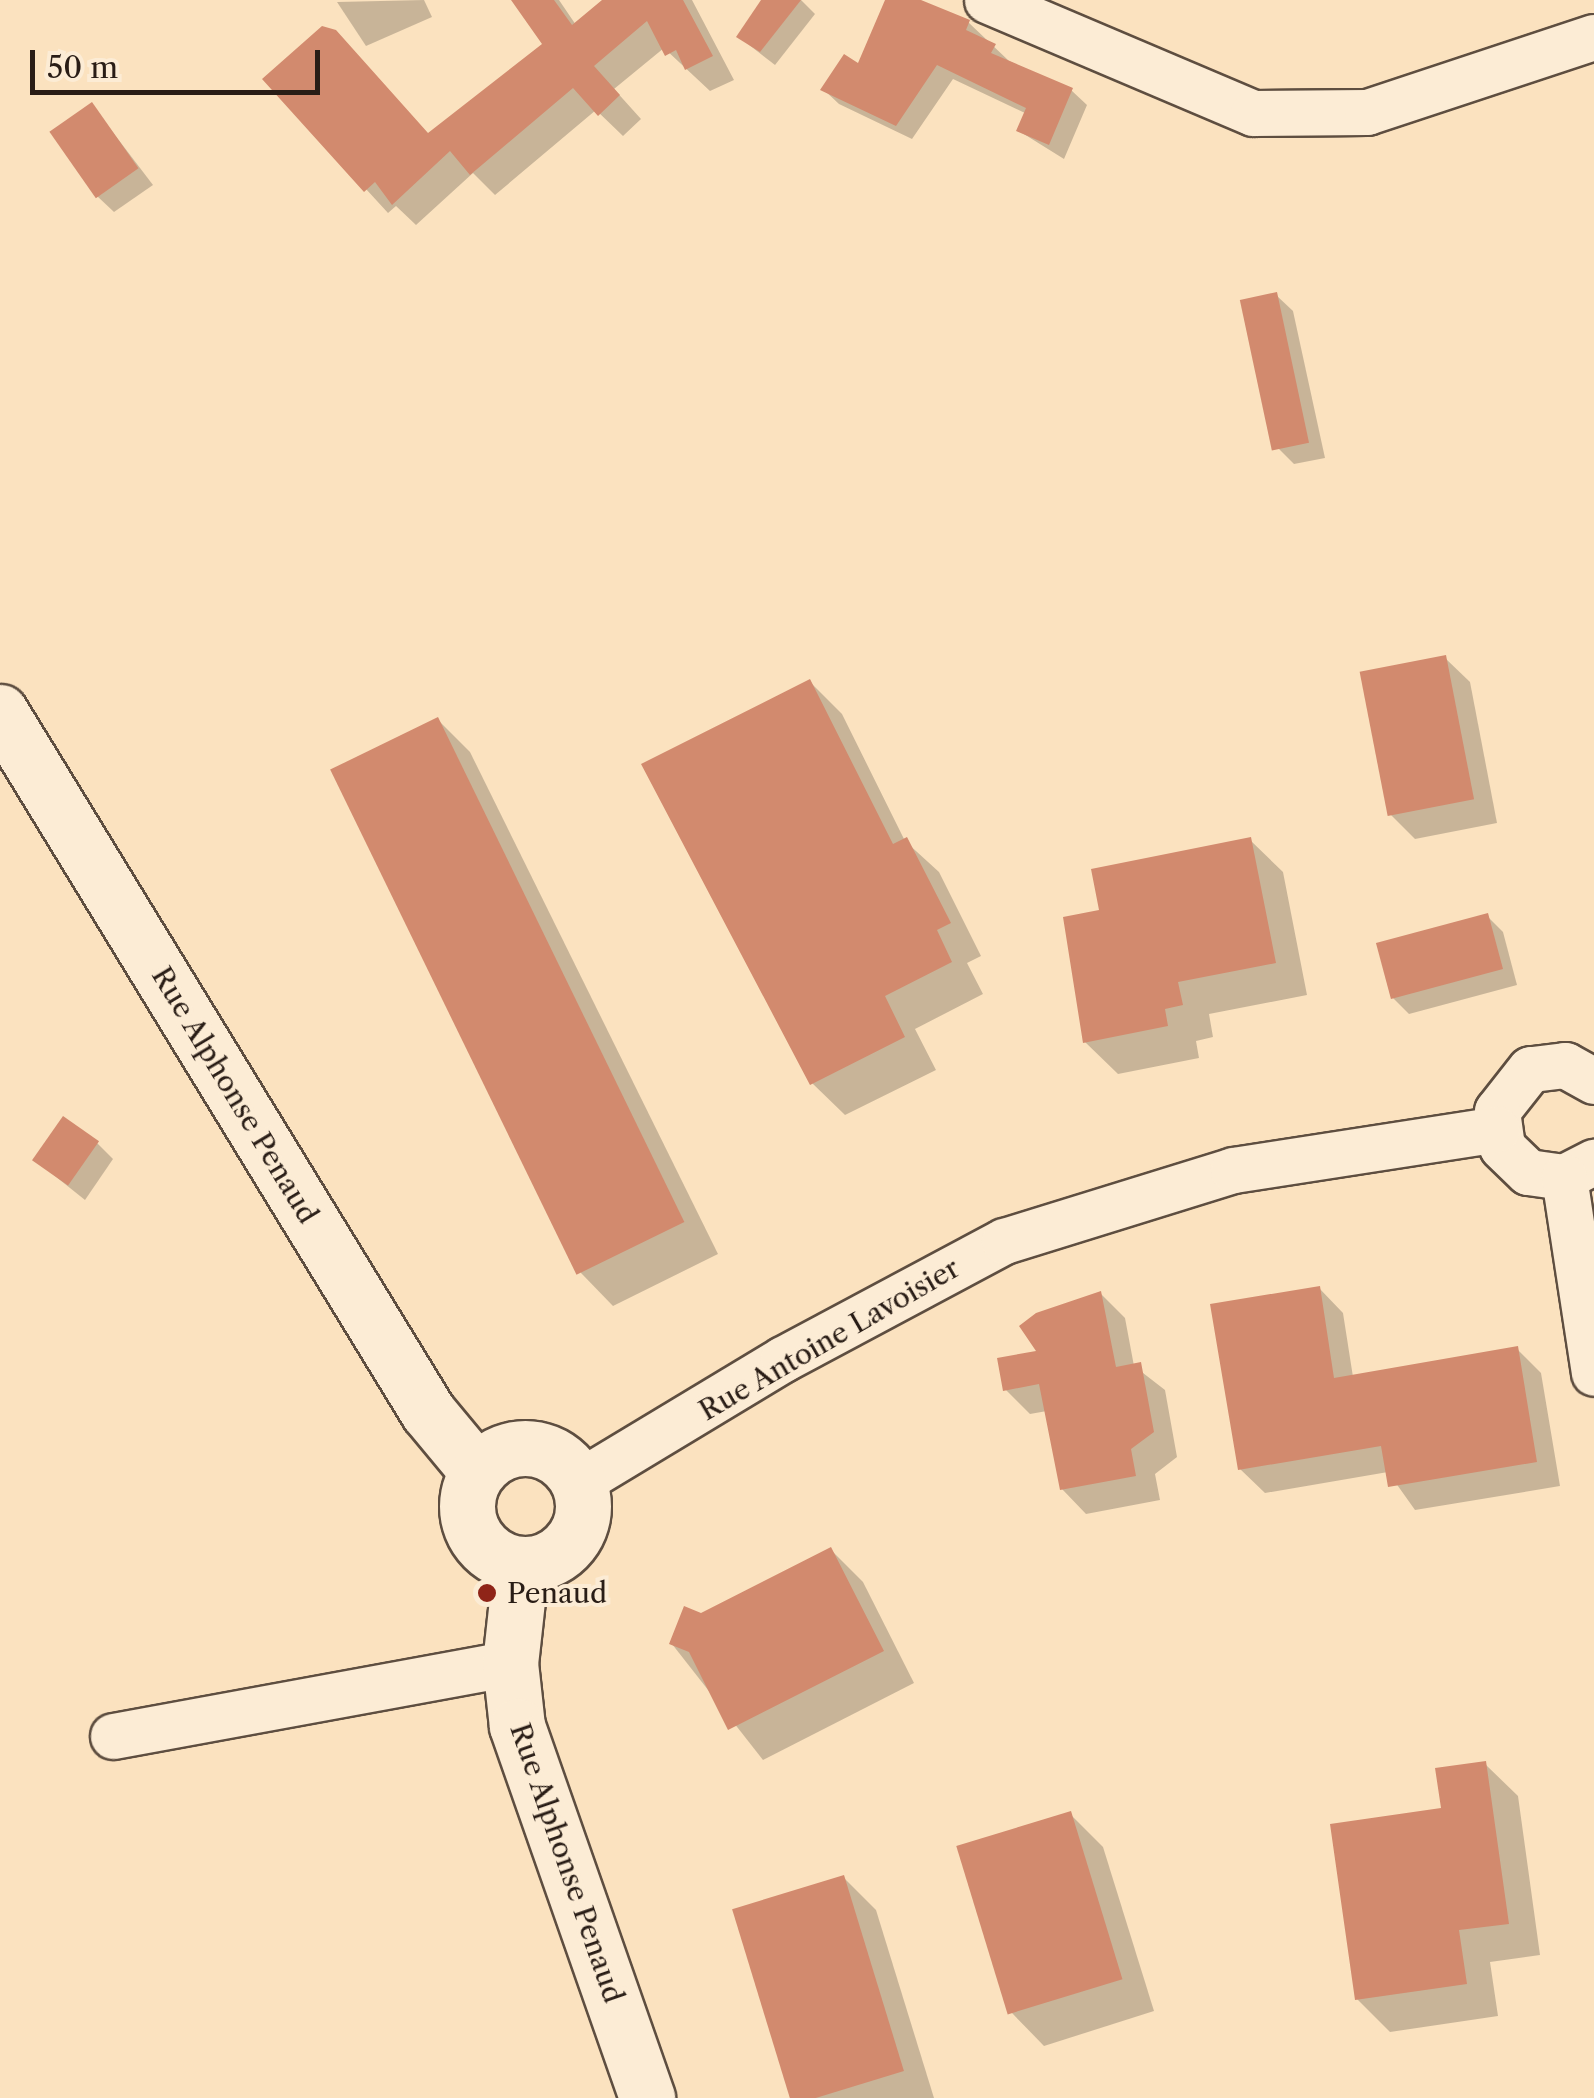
<!DOCTYPE html>
<style>
body{margin:0}
#map{position:relative;width:1594px;height:2098px;overflow:hidden;background:#fbe2bf;font-family:"Libre Caslon Text",serif}
div>[style]{position:absolute}
[style*='--x']{left:calc(var(--x)*1px);top:calc(var(--y)*1px);width:calc(var(--w)*1px);rotate:calc(var(--a)*1deg)}
.shadow>*{inset:0;background:#0003}
.building>*{inset:0;background:#d28a6e;transform-origin:0 0}
.roads{filter:drop-shadow(2px 0 #5e4e40) drop-shadow(-2px 0 #5e4e40) drop-shadow(0 2px #5e4e40) drop-shadow(0 -2px #5e4e40)}
.minor>*{height:45px;margin:-22.5px;padding:0 22.5px;transform-origin:22.5px;border-radius:22.5px;background:#fcecd5}
.tertiary>*{height:55px;margin:-27.5px;padding:0 27.5px;transform-origin:27.5px;border-radius:27.5px;background:#fcecd5}
.tertiary>.ring{margin:-27.5px;padding:0;box-sizing:content-box;background:none;border:55px solid #fcecd5;border-radius:50%}
.dots>*{width:28px;height:28px;translate:-50% -50%;box-sizing:border-box;border:5px solid #fcecd5;border-radius:50%}
span{translate:-50% -50%;white-space:nowrap;text-align:center;line-height:1.15;-webkit-text-stroke:8px #fcecd5;paint-order:stroke}
.street-label{font-size:28px;color:#291d16}
.poi-label{font-size:28px;color:#291d16}
.left{translate:0 -50%;text-align:left}
.scale{position:absolute;left:30px;top:50px;width:290px;height:45px;box-sizing:border-box;border:5px solid #291d16;border-top:0;padding-left:12px;font-size:30px;line-height:35px;white-space:nowrap;color:#291d16;-webkit-text-stroke:8px #fcecd5;paint-order:stroke}
</style>
<div id="map">
<div class="shadow">
<div style="clip-path:polygon(424px 0,432px 17px,366px 46px,337px 2px)"></div>
<div style="clip-path:polygon(514px 0,559px 0,576px 25px,616px 0,692px 0,734px 80px,710px 91px,664px 48px,614px 89px,641px 119px,623px 136px,596px 110px,495px 195px,473px 173px,416px 225px,396px 206px,388px 213px,266px 80px,429px 135px,545px 45px)"></div>
<div style="clip-path:polygon(764px 0,801px 0,815px 14px,775px 65px,739px 37px)"></div>
<div style="clip-path:polygon(888px 0,914px 0,968px 22px,1009px 61px,1071px 90px,1087px 105px,1064px 159px,1019px 131px,1027px 114px,953px 79px,912px 139px,839px 104px,823px 89px,860px 67px)"></div>
<div style="clip-path:polygon(92px 105px,153px 185px,114px 212px,97px 196px)"></div>
<div style="clip-path:polygon(1276px 295px,1293px 311px,1325px 458px,1294px 464px,1278px 448px)"></div>
<div style="clip-path:polygon(1445px 658px,1470px 682px,1497px 823px,1415px 839px,1391px 815px)"></div>
<div style="clip-path:polygon(810px 682px,842px 714px,905px 841px,939px 872px,981px 956px,967px 963px,983px 994px,915px 1029px,936px 1070px,845px 1115px,812px 1083px)"></div>
<div style="clip-path:polygon(438px 720px,470px 752px,718px 1254px,613px 1306px,581px 1273px)"></div>
<div style="clip-path:polygon(1250px 840px,1283px 872px,1307px 995px,1209px 1014px,1213px 1037px,1196px 1041px,1199px 1058px,1118px 1074px,1085px 1042px)"></div>
<div style="clip-path:polygon(1487px 916px,1503px 932px,1517px 985px,1409px 1014px,1393px 998px)"></div>
<div style="clip-path:polygon(97px 1143px,113px 1159px,85px 1200px,35px 1160px)"></div>
<div style="clip-path:polygon(1319px 1288px,1343px 1313px,1353px 1377px,1517px 1349px,1541px 1373px,1560px 1486px,1415px 1510px,1388px 1472px,1265px 1493px,1240px 1469px)"></div>
<div style="clip-path:polygon(1101px 1294px,1125px 1318px,1134px 1366px,1165px 1390px,1177px 1457px,1155px 1474px,1160px 1500px,1086px 1514px,1062px 1489px,1047px 1411px,1030px 1414px,1006px 1390px)"></div>
<div style="clip-path:polygon(831px 1550px,863px 1582px,914px 1683px,763px 1760px,672px 1644px,702px 1616px)"></div>
<div style="clip-path:polygon(1485px 1764px,1518px 1796px,1540px 1955px,1490px 1962px,1498px 2016px,1390px 2032px,1357px 1999px,1444px 1810px)"></div>
<div style="clip-path:polygon(1070px 1814px,1103px 1847px,1154px 2011px,1044px 2046px,1012px 2013px)"></div>
<div style="clip-path:polygon(844px 1878px,876px 1910px,934px 2098px,793px 2098px,736px 1912px)"></div>
</div>
<div class="building">
<div style="clip-path:polygon(511px 0,554px 0,572px 25px,602px 0,683px 0,713px 56px,685px 70px,676px 50px,665px 56px,647px 21px,594px 66px,620px 95px,598px 116px,573px 88px,470px 175px,450px 151px,392px 205px,375px 182px,364px 192px,262px 79px,322px 26px,336px 30px,428px 133px,542px 44px)"></div>
<div style="clip-path:polygon(761px 0,801px 0,760px 52px,736px 37px)"></div>
<div style="clip-path:polygon(885px 0,921px 0,970px 20px,966px 30px,996px 44px,991px 53px,1073px 88px,1049px 145px,1016px 131px,1026px 108px,937px 65px,896px 126px,820px 90px,844px 54px,858px 63px)"></div>
<div style="left:92px;top:102px;width:81px;height:52px;rotate:55deg"></div>
<div style="left:1277px;top:292px;width:154px;height:38px;rotate:78deg"></div>
<div style="left:1446px;top:655px;width:147px;height:88px;rotate:79deg"></div>
<div style="clip-path:polygon(810px 679px,893px 844px,907px 837px,951px 923px,937px 930px,952px 962px,885px 996px,905px 1037px,810px 1085px,641px 764px)"></div>
<div style="left:438px;top:717px;width:562px;height:120px;rotate:64deg"></div>
<div style="clip-path:polygon(1251px 837px,1276px 963px,1178px 982px,1183px 1005px,1165px 1009px,1168px 1026px,1083px 1043px,1063px 917px,1099px 910px,1091px 869px)"></div>
<div style="left:1488px;top:913px;width:58px;height:116px;rotate:75deg"></div>
<div style="left:63px;top:1116px;width:44px;height:54px;rotate:35deg"></div>
<div style="clip-path:polygon(1320px 1286px,1334px 1378px,1518px 1346px,1537px 1462px,1388px 1487px,1381px 1446px,1238px 1470px,1210px 1304px)"></div>
<div style="clip-path:polygon(1101px 1291px,1116px 1367px,1141px 1362px,1154px 1432px,1131px 1449px,1136px 1476px,1060px 1490px,1039px 1384px,1003px 1391px,997px 1358px,1036px 1351px,1019px 1326px,1036px 1313px)"></div>
<div style="clip-path:polygon(831px 1547px,884px 1651px,728px 1730px,689px 1652px,669px 1644px,684px 1606px,701px 1613px)"></div>
<div style="clip-path:polygon(1486px 1761px,1509px 1924px,1459px 1930px,1467px 1984px,1355px 2000px,1330px 1824px,1441px 1808px,1435px 1768px)"></div>
<div style="left:1071px;top:1811px;width:176px;height:120px;rotate:73deg"></div>
<div style="left:844px;top:1875px;width:205px;height:117px;rotate:73deg"></div>
</div>
<div class="roads">
<div class="minor">
<div style="--x:987;--y:0;--w:289;--a:23"></div>
<div style="--x:1253;--y:113;--w:114;--a:-0.5"></div>
<div style="--x:1367;--y:112;--w:239;--a:-18.3"></div>
<div style="--x:1594;--y:1081;--w:33;--a:-151"></div>
<div style="--x:1565;--y:1065;--w:35;--a:173"></div>
<div style="--x:1530;--y:1069;--w:53;--a:128.2"></div>
<div style="--x:1497;--y:1111;--w:36;--a:82"></div>
<div style="--x:1502;--y:1147;--w:36;--a:44"></div>
<div style="--x:1528;--y:1172;--w:36;--a:8"></div>
<div style="--x:1564;--y:1177;--w:34;--a:-27"></div>
<div style="--x:1564;--y:1177;--w:198;--a:81.3"></div>
<div style="--x:579;--y:1482;--w:238;--a:-31.1"></div>
<div style="--x:783;--y:1359;--w:251;--a:-28.1"></div>
<div style="--x:1004;--y:1241;--w:240;--a:-17.2"></div>
<div style="--x:1233;--y:1170;--w:267;--a:-8.8"></div>
<div style="--x:113;--y:1736;--w:404;--a:-10.4"></div>
</div>
<div class="tertiary">
<div style="--x:0;--y:712;--w:820;--a:58.56"></div>
<div style="--x:428;--y:1412;--w:77;--a:50.3"></div>
<div class="ring" style="left:467px;top:1448px;width:61px;height:61px"></div>
<div style="--x:521;--y:1564;--w:100;--a:96.3"></div>
<div style="--x:510;--y:1663;--w:63;--a:83.7"></div>
<div style="--x:517;--y:1726;--w:394;--a:70.7"></div>
</div>
</div>
<div class="dots">
<div style="left:487px;top:1593px;background:#8f2418"></div>
</div>
<div class="street-label">
<span style="left:235px;top:1095px;rotate:59deg">Rue Alphonse Penaud</span>
<span style="left:829px;top:1339px;rotate:-30deg">Rue Antoine Lavoisier</span>
<span style="left:567px;top:1863px;rotate:71deg">Rue Alphonse Penaud</span>
</div>
<div class="poi-label">
<span class="left" style="left:507px;top:1593px">Penaud</span>
</div>
<div class="scale">50 m</div>
</div>
